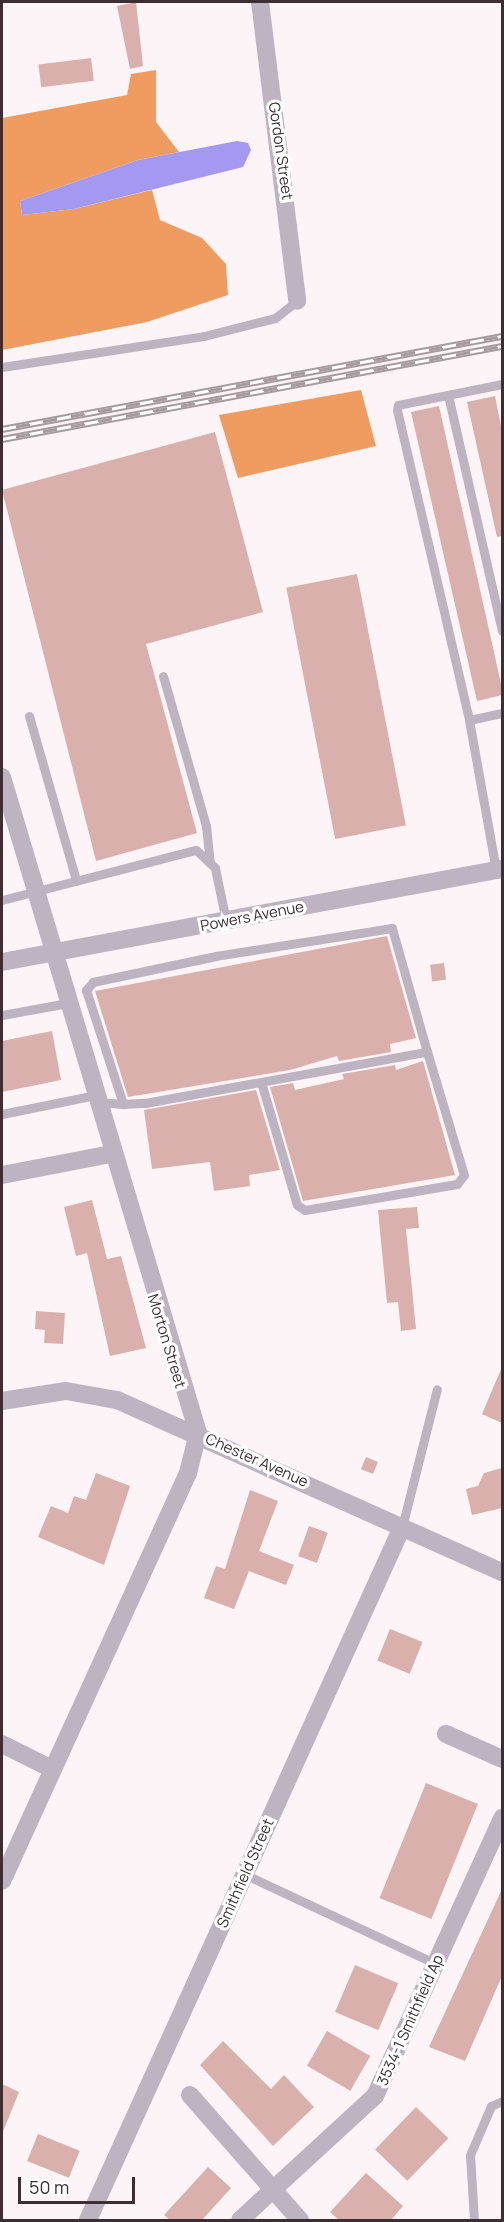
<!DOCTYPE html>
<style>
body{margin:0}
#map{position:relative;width:504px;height:2222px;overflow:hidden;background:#fcf4f7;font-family:Manrope,sans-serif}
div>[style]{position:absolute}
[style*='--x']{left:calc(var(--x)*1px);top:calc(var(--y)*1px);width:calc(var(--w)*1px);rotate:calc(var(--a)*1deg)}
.forest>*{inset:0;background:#f09c61}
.water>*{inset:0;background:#a399f0}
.building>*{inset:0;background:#dab0ad;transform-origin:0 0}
.service>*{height:9px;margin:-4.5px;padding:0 4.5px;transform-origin:4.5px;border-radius:4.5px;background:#beb3c0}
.minor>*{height:18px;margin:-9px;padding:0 9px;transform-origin:9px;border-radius:9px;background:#beb3c0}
.tertiary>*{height:18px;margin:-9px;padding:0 9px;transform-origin:9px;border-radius:9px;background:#beb3c0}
.rail>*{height:7px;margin-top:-3.5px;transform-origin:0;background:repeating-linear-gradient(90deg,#fff 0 14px,#a69b9f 0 28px);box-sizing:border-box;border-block:2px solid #a69b9f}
span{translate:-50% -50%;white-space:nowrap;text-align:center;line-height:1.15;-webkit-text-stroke:6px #fff;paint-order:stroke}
.street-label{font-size:15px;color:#3d2e34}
.frame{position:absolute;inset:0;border:3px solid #3d2e34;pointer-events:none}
.scale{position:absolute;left:18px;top:2177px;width:117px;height:27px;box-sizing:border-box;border:3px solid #3d2e34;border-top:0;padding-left:8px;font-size:18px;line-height:21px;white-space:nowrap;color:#3d2e34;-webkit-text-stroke:4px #fff;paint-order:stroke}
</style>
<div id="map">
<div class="forest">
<div style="clip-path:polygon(156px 70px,156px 122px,179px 152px,138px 160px,20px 201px,22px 215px,74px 209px,152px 190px,160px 220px,202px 238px,226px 264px,228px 295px,147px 322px,2px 350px,2px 118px,127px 95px,131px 74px)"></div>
<div style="clip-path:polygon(361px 390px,376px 446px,238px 478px,219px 415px)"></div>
</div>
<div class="water">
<div style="clip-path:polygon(237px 141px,248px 143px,251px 150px,243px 167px,74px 209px,22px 215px,20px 201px,138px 160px)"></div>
</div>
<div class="building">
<div style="clip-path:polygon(136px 2px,143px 66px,130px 69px,117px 6px)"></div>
<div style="left:91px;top:58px;width:23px;height:53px;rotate:83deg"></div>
<div style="clip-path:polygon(495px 396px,502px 431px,502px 536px,497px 537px,467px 402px)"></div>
<div style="clip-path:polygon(439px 406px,502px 688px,502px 695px,477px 701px,411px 412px)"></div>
<div style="clip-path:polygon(215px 432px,263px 612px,146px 644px,197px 833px,96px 861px,2px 490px)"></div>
<div style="left:357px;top:574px;width:256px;height:72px;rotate:79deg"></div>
<div style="clip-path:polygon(387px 936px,416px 1038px,390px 1044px,391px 1052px,339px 1061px,337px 1056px,290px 1070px,128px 1097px,95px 991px)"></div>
<div style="left:444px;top:963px;width:17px;height:14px;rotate:83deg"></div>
<div style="clip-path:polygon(52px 1031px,61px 1080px,2px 1092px,2px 1041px)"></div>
<div style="clip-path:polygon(423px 1061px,455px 1175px,303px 1201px,270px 1087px,293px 1083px,295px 1090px,344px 1079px,342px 1074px,395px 1065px,396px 1070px)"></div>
<div style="clip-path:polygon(256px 1090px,280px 1170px,249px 1175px,250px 1186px,214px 1191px,210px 1162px,152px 1169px,144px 1110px)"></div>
<div style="clip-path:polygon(92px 1200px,107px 1259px,121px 1256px,146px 1348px,110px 1356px,87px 1253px,76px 1256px,64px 1207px)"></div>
<div style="clip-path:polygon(417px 1207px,419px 1228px,406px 1229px,416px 1329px,401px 1331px,398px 1302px,387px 1303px,378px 1210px)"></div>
<div style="clip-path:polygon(36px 1311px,65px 1313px,63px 1344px,44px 1343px,45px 1330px,35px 1329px)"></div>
<div style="clip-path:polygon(502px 1367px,502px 1423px,482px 1414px)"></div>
<div style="left:366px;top:1457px;width:13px;height:13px;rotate:23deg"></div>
<div style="clip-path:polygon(502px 1468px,502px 1508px,472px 1515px,466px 1489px,478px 1486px,484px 1473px)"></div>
<div style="clip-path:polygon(96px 1473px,130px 1486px,104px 1565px,38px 1537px,51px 1506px,68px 1513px,74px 1496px,86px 1500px)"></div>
<div style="clip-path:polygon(250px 1490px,278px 1501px,259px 1551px,294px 1565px,286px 1585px,249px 1571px,234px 1609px,204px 1598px,216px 1566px,225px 1569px)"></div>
<div style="left:309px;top:1526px;width:20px;height:32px;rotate:20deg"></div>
<div style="left:390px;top:1629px;width:35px;height:34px;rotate:22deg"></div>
<div style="left:426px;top:1783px;width:56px;height:124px;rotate:22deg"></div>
<div style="clip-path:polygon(502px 1889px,502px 1976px,465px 2061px,429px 2047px)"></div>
<div style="left:355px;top:1965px;width:47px;height:51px;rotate:23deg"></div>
<div style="left:327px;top:2031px;width:50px;height:40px;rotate:30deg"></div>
<div style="clip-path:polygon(223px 2041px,271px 2089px,284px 2075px,314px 2107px,273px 2146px,200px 2065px)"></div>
<div style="clip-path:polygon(2px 2084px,19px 2092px,2px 2134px)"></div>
<div style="left:416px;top:2107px;width:45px;height:59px;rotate:44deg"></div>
<div style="left:38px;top:2134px;width:45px;height:29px;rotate:22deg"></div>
<div style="clip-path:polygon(208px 2167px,231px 2188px,202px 2220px,170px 2220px,164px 2215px)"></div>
<div style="clip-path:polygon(366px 2173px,403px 2206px,391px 2220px,339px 2220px,330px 2212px)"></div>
</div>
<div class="service">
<div style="--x:2;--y:367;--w:204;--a:-8.7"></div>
<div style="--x:204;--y:336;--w:73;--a:-14.2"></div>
<div style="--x:275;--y:318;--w:28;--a:-38"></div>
<div style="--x:502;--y:384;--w:106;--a:168.6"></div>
<div style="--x:398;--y:405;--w:5;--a:101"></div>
<div style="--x:397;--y:410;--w:318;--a:76.9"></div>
<div style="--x:469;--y:720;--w:34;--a:-12"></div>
<div style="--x:448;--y:395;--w:242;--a:77.1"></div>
<div style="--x:163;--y:676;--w:156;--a:74"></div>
<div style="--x:206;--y:826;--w:36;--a:84"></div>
<div style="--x:29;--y:716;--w:171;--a:74"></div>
<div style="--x:469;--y:720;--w:152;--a:79.8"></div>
<div style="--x:2;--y:900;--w:200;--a:-14.5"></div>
<div style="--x:196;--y:850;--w:26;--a:43"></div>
<div style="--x:215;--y:868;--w:54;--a:78.3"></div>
<div style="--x:2;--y:1015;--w:67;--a:-10.3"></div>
<div style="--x:261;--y:1082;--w:128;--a:73.7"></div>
<div style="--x:297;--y:1205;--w:9;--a:32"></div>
<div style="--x:305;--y:1210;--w:154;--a:-9.7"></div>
<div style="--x:457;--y:1184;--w:11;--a:-52"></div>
<div style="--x:464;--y:1175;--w:128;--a:-106.7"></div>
<div style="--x:99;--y:1102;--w:24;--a:5"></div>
<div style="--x:123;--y:1104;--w:22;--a:-3"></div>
<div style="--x:145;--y:1103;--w:287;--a:-10.3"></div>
<div style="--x:427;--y:1052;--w:129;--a:-105.8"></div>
<div style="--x:392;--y:928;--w:178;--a:171"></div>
<div style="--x:216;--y:956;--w:126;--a:168.1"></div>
<div style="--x:93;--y:982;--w:11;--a:131"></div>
<div style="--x:86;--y:990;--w:120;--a:72"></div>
<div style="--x:2;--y:1114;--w:95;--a:-11.5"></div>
<div style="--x:402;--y:1527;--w:142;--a:-75.8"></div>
<div style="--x:244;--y:1874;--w:212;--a:25.1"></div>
<div style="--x:474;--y:2220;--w:65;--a:-93.5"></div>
<div style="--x:470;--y:2155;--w:53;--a:-66.8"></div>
<div style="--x:491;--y:2106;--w:12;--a:-24"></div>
</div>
<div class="minor">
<div style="--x:260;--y:2;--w:301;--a:82.9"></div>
<div style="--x:2;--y:777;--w:685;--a:73.36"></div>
<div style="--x:198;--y:1433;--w:41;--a:104"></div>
<div style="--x:188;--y:1473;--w:448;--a:114.5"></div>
<div style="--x:2;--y:1175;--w:111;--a:-10.9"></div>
<div style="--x:2;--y:1401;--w:65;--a:-8.9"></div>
<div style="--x:66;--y:1391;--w:52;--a:10"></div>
<div style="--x:117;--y:1400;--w:422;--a:24.1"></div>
<div style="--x:446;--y:1734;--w:61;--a:24.1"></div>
<div style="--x:2;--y:1744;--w:56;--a:26.6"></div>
<div style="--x:190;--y:2095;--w:167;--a:48.7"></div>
<div style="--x:88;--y:2220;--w:761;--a:-65.62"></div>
<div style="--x:240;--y:2220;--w:183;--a:-42.6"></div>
<div style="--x:375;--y:2096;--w:306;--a:-65.4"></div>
</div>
<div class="tertiary">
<div style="--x:2;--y:962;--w:509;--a:-10.54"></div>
</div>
<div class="rail">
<div style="--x:2;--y:429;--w:509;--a:-10.54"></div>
<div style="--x:2;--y:439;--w:509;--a:-10.54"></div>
</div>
<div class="street-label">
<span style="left:281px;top:151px;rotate:82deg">Gordon Street</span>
<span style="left:252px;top:916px;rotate:-11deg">Powers Avenue</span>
<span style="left:167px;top:1341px;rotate:73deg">Morton Street</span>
<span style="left:257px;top:1460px;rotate:24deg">Chester Avenue</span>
<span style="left:245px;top:1873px;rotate:-66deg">Smithfield Street</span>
<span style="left:410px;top:2020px;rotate:-66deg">3534-1 Smithfield Ap</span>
</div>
<div class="frame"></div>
<div class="scale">50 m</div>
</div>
